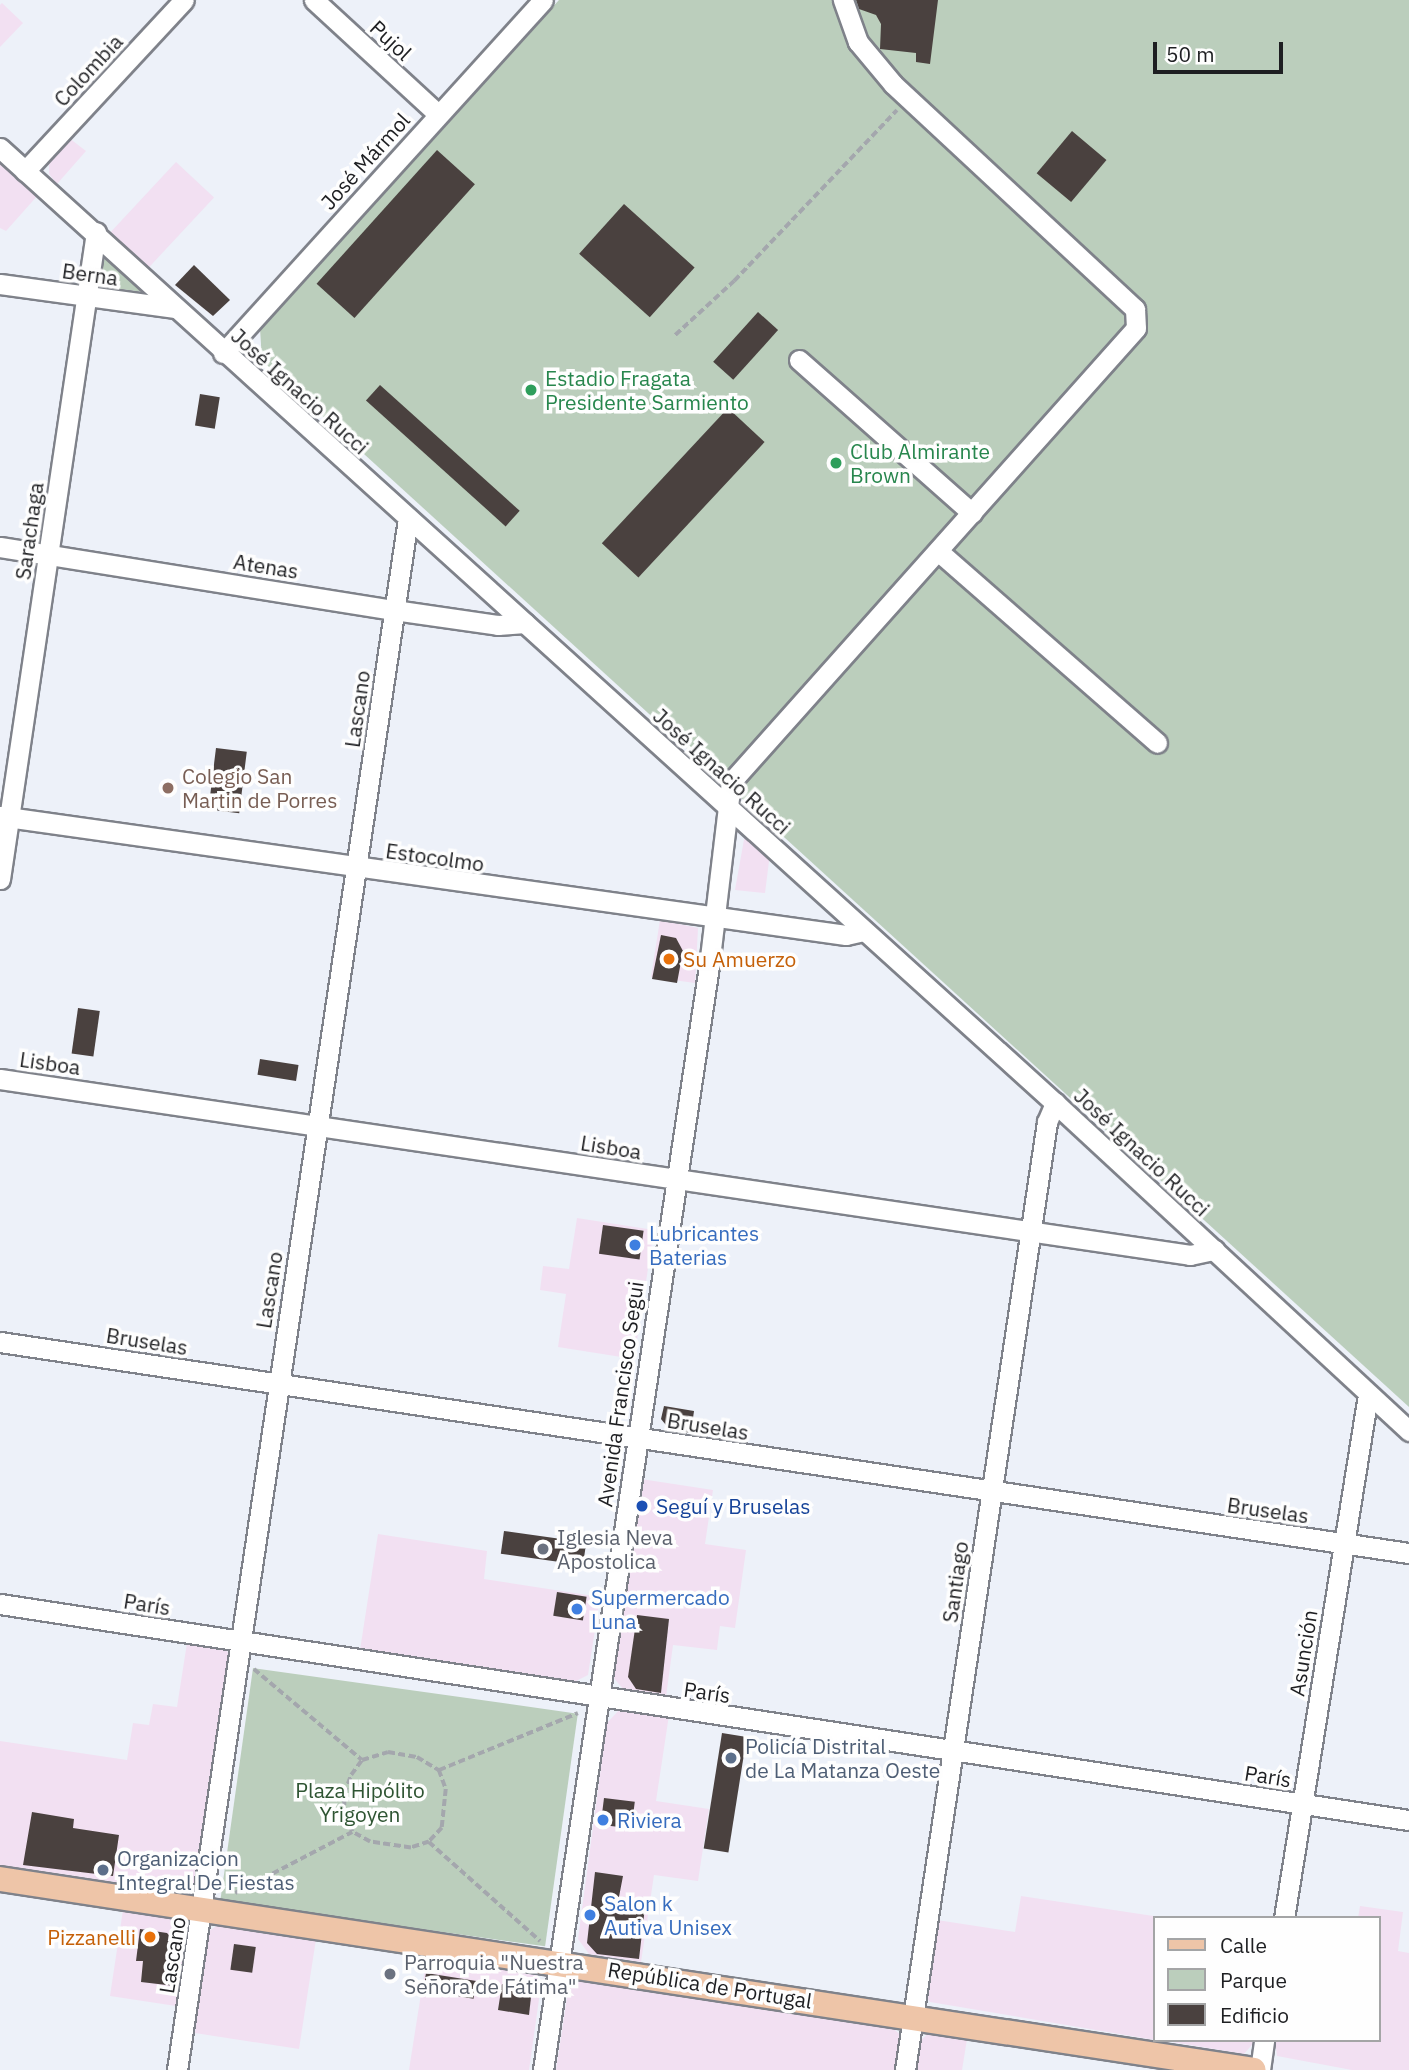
<!DOCTYPE html>
<meta charset="utf-8">
<style>
body{margin:0}
#map{position:relative;width:1409px;height:2070px;overflow:hidden;background:#edf1f9;font-family:"IBM Plex Sans",sans-serif}
div>[style]{position:absolute}
[style*='--x']{left:calc(var(--x)*1px);top:calc(var(--y)*1px);width:calc(var(--w)*1px);rotate:calc(var(--a)*1deg)}
.commercial>*{inset:0;background:#f2e0f2;transform-origin:0 0}
.green>*{inset:0;background:#bbcebc;transform-origin:0 0}
.building>*{inset:0;background:#4a413f;transform-origin:0 0}
.path>*{height:3.5px;margin-top:-1.75px;transform-origin:0;background:repeating-linear-gradient(90deg,#a4a7ad 0 7px,transparent 0 10.5px)}
.roads{filter:drop-shadow(2px 0 #7f828a) drop-shadow(-2px 0 #7f828a) drop-shadow(0 2px #7f828a) drop-shadow(0 -2px #7f828a)}
.minor>*{height:19px;margin:-9.5px;padding:0 9.5px;transform-origin:9.5px;border-radius:9.5px;background:#fff}
.major>*{height:24px;margin:-12px;padding:0 12px;transform-origin:12px;border-radius:12px;background:#eec5a8}
.dots>*{width:19px;height:19px;translate:-50% -50%;box-sizing:border-box;border:4px solid #fefefe;border-radius:50%}
span{translate:-50% -50%;white-space:nowrap;text-align:center;line-height:1.15;-webkit-text-stroke:7px #fefefe;paint-order:stroke}
.street-label{font-size:21px;color:#1e1f22}
.leisure-label{font-size:21px;color:#27864d}
.left{translate:0 -50%;text-align:left}
.education-label{font-size:21px;color:#785e54}
.food-label{font-size:21px;color:#c56008}
.right{translate:-100% -50%;text-align:right}
.shop-label{font-size:21px;color:#366cbe}
.transit-label{font-size:21px;color:#164399}
.worship-label{font-size:21px;color:#5b616d}
.service-label{font-size:21px;color:#4e5e75}
.park-label{font-size:21px;color:#2e5432}
.legend{position:absolute;left:1153px;top:1916px;width:228px;height:126px;box-sizing:border-box;background:#fefefe;border:2px solid #a4a5a6;margin:0;padding:9px 12px;list-style:none;font-size:21px;color:#1e1f22}
.legend li{display:flex;align-items:center;gap:14px;height:35px}
.legend b{width:35px;border:2px solid #a4a5a6}
.scale{position:absolute;left:1153px;top:42px;width:130px;height:32px;box-sizing:border-box;border:4px solid #1e1f22;border-top:0;padding-left:9px;font-size:21px;line-height:24px;white-space:nowrap;color:#1e1f22;-webkit-text-stroke:5px #fefefe;paint-order:stroke}
</style>
<div id="map">
<div class="commercial">
<div style="clip-path:polygon(2px 3px,23px 23px,0 47px,0 5px)"></div>
<div style="clip-path:polygon(69px 138px,86px 151px,57px 184px,49px 174px,49px 162px)"></div>
<div style="clip-path:polygon(0 158px,39px 194px,6px 231px,0 228px)"></div>
<div style="left:176px;top:162px;width:52px;height:98px;rotate:43deg"></div>
<div style="clip-path:polygon(745px 834px,770px 853px,765px 893px,735px 890px)"></div>
<div style="clip-path:polygon(660px 920px,698px 928px,695px 983px,651px 977px)"></div>
<div style="clip-path:polygon(577px 1218px,654px 1230px,634px 1359px,558px 1347px,566px 1294px,540px 1290px,543px 1266px,569px 1269px)"></div>
<div style="clip-path:polygon(641px 1479px,713px 1490px,705px 1544px,746px 1550px,735px 1628px,720px 1626px,717px 1650px,673px 1645px,666px 1697px,624px 1690px,612px 1676px)"></div>
<div style="clip-path:polygon(378px 1534px,487px 1551px,484px 1579px,600px 1597px,588px 1675px,574px 1682px,360px 1650px)"></div>
<div style="clip-path:polygon(187px 1643px,225px 1649px,229px 1654px,195px 1885px,176px 1891px,0 1865px,0 1741px,127px 1760px,133px 1723px,149px 1725px,153px 1704px,177px 1707px)"></div>
<div style="clip-path:polygon(621px 1708px,669px 1715px,656px 1801px,709px 1809px,698px 1881px,654px 1875px,641px 1962px,589px 1954px,578px 1939px,607px 1723px)"></div>
<div style="clip-path:polygon(1021px 1896px,1160px 1917px,1155px 1918px,1155px 2040px,930px 2002px,925px 1995px,937px 1920px,1015px 1932px)"></div>
<div style="clip-path:polygon(1360px 1906px,1403px 1912px,1398px 1951px,1409px 1953px,1409px 2070px,1352px 2070px,1277px 2056px,1275px 2040px,1379px 2040px,1379px 1918px,1358px 1918px)"></div>
<div style="clip-path:polygon(123px 1910px,184px 1919px,188px 1926px,176px 2006px,110px 1996px)"></div>
<div style="clip-path:polygon(221px 1923px,316px 1939px,299px 2049px,195px 2033px,209px 1931px)"></div>
<div style="clip-path:polygon(427px 1956px,537px 1973px,541px 1985px,529px 2070px,409px 2070px)"></div>
<div style="clip-path:polygon(577px 1979px,890px 2026px,902px 2036px,897px 2070px,556px 2070px,569px 1985px)"></div>
<div style="clip-path:polygon(929px 2033px,967px 2039px,962px 2070px,915px 2070px,920px 2041px)"></div>
<div style="clip-path:polygon(1160px 2040px,1256px 2040px,1244px 2054px)"></div>
</div>
<div class="green">
<div style="clip-path:polygon(559px 0,1409px 0,1409px 1407px,262px 361px,260px 328px)"></div>
<div style="clip-path:polygon(105px 256px,144px 290px,143px 292px,99px 286px)"></div>
<div style="left:253px;top:1668px;width:328px;height:235px;rotate:8deg"></div>
</div>
<div class="building">
<div style="clip-path:polygon(856px 0,938px 0,930px 64px,916px 62px,916px 53px,880px 49px,881px 24px,876px 15px,859px 9px)"></div>
<div style="left:1072px;top:131px;width:45px;height:55px;rotate:40deg"></div>
<div style="left:437px;top:150px;width:51px;height:180px;rotate:42deg"></div>
<div style="left:624px;top:204px;width:95px;height:67px;rotate:42deg"></div>
<div style="clip-path:polygon(194px 265px,230px 300px,213px 316px,175px 285px)"></div>
<div style="left:758px;top:312px;width:27px;height:67px;rotate:42deg"></div>
<div style="left:380px;top:385px;width:188px;height:21px;rotate:42deg"></div>
<div style="left:200px;top:394px;width:20px;height:32px;rotate:9deg"></div>
<div style="left:728px;top:408px;width:50px;height:185px;rotate:43deg"></div>
<div style="left:216px;top:748px;width:31px;height:62px;rotate:7deg"></div>
<div style="clip-path:polygon(661px 935px,676px 938px,683px 951px,677px 983px,652px 979px)"></div>
<div style="left:78px;top:1008px;width:22px;height:46px;rotate:8deg"></div>
<div style="left:260px;top:1059px;width:39px;height:16px;rotate:9deg"></div>
<div style="left:603px;top:1225px;width:41px;height:29px;rotate:8deg"></div>
<div style="clip-path:polygon(664px 1406px,694px 1411px,691px 1433px,670px 1430px,661px 1419px)"></div>
<div style="left:504px;top:1531px;width:83px;height:23px;rotate:8deg"></div>
<div style="left:557px;top:1592px;width:30px;height:24px;rotate:9deg"></div>
<div style="clip-path:polygon(637px 1615px,669px 1619px,661px 1693px,636px 1689px,628px 1677px)"></div>
<div style="left:722px;top:1733px;width:25px;height:117px;rotate:9deg"></div>
<div style="left:604px;top:1798px;width:31px;height:27px;rotate:7deg"></div>
<div style="clip-path:polygon(32px 1812px,74px 1819px,73px 1828px,119px 1835px,113px 1876px,23px 1865px)"></div>
<div style="clip-path:polygon(595px 1872px,623px 1876px,618px 1902px,645px 1907px,639px 1959px,597px 1954px,587px 1943px)"></div>
<div style="clip-path:polygon(140px 1929px,167px 1933px,180px 1948px,175px 1986px,141px 1982px,143px 1961px,136px 1961px)"></div>
<div style="left:234px;top:1944px;width:22px;height:26px;rotate:8deg"></div>
<div style="left:426px;top:1973px;width:51px;height:18px;rotate:9deg"></div>
<div style="clip-path:polygon(502px 1984px,522px 1987px,531px 1997px,529px 2015px,498px 2010px)"></div>
</div>
<div class="path">
<div style="--x:675;--y:335;--w:80;--a:-42.5"></div>
<div style="--x:734;--y:281;--w:236;--a:-46.4"></div>
<div style="--x:254;--y:1669;--w:141;--a:40.1"></div>
<div style="--x:388;--y:1752;--w:29;--a:10"></div>
<div style="--x:417;--y:1757;--w:26;--a:31"></div>
<div style="--x:439;--y:1770;--w:20;--a:70"></div>
<div style="--x:446;--y:1789;--w:39;--a:96"></div>
<div style="--x:442;--y:1828;--w:19;--a:133"></div>
<div style="--x:429;--y:1842;--w:19;--a:162"></div>
<div style="--x:411;--y:1848;--w:41;--a:-171.7"></div>
<div style="--x:370;--y:1842;--w:21;--a:-151"></div>
<div style="--x:352;--y:1832;--w:18;--a:-117"></div>
<div style="--x:344;--y:1816;--w:22;--a:-90"></div>
<div style="--x:344;--y:1794;--w:20;--a:-70"></div>
<div style="--x:351;--y:1775;--w:19;--a:-54"></div>
<div style="--x:362;--y:1760;--w:27;--a:-17"></div>
<div style="--x:439;--y:1770;--w:150;--a:-22.3"></div>
<div style="--x:429;--y:1842;--w:149;--a:41.7"></div>
<div style="--x:235;--y:1893;--w:132;--a:-27.5"></div>
</div>
<div class="roads">
<div class="minor">
<div style="--x:314;--y:0;--w:168;--a:42.6"></div>
<div style="--x:0;--y:148;--w:1423;--a:42.15"></div>
<div style="--x:1055;--y:1103;--w:483;--a:42.8"></div>
<div style="--x:25;--y:171;--w:233;--a:-47.1"></div>
<div style="--x:0;--y:284;--w:177;--a:7.8"></div>
<div style="--x:223;--y:353;--w:476;--a:-47.8"></div>
<div style="--x:799;--y:360;--w:231;--a:41.5"></div>
<div style="--x:0;--y:547;--w:399;--a:9.1"></div>
<div style="--x:394;--y:610;--w:105;--a:8.2"></div>
<div style="--x:498;--y:625;--w:27;--a:-4"></div>
<div style="--x:938;--y:551;--w:291;--a:41.2"></div>
<div style="--x:0;--y:816;--w:854;--a:8.01"></div>
<div style="--x:846;--y:935;--w:18;--a:-13"></div>
<div style="--x:0;--y:879;--w:654;--a:-81.56"></div>
<div style="--x:0;--y:1079;--w:1203;--a:8.41"></div>
<div style="--x:1190;--y:1255;--w:25;--a:-12"></div>
<div style="--x:0;--y:1342;--w:1425;--a:8.52"></div>
<div style="--x:0;--y:1604;--w:1425;--a:8.72"></div>
<div style="--x:1284;--y:1918;--w:530;--a:-80.88"></div>
<div style="--x:177;--y:2070;--w:1569;--a:-81.53"></div>
<div style="--x:543;--y:2070;--w:1116;--a:-81.45"></div>
<div style="--x:709;--y:966;--w:185;--a:-83.2"></div>
<div style="--x:731;--y:782;--w:608;--a:-48.26"></div>
<div style="--x:1136;--y:328;--w:19;--a:-93"></div>
<div style="--x:1135;--y:309;--w:330;--a:-137.1"></div>
<div style="--x:893;--y:84;--w:55;--a:-129.8"></div>
<div style="--x:858;--y:42;--w:45;--a:-109.7"></div>
<div style="--x:905;--y:2070;--w:959;--a:-81.48"></div>
<div style="--x:1047;--y:1122;--w:21;--a:-67"></div>
<div style="--x:1260;--y:2070;--w:30;--a:-82"></div>
</div>
<div class="major">
<div style="--x:0;--y:1879;--w:1268;--a:8.66"></div>
</div>
</div>
<div class="dots">
<div style="left:531px;top:390px;background:#2e9e5b"></div>
<div style="left:836px;top:463px;background:#2e9e5b"></div>
<div style="left:168px;top:788px;background:#8d6e63"></div>
<div style="left:669px;top:959px;background:#e8710a"></div>
<div style="left:635px;top:1245px;background:#3f7fe0"></div>
<div style="left:642px;top:1506px;background:#1a4fb4"></div>
<div style="left:543px;top:1549px;background:#6b7280"></div>
<div style="left:577px;top:1609px;background:#3f7fe0"></div>
<div style="left:731px;top:1758px;background:#5c6f8a"></div>
<div style="left:603px;top:1820px;background:#3f7fe0"></div>
<div style="left:103px;top:1870px;background:#5c6f8a"></div>
<div style="left:590px;top:1915px;background:#3f7fe0"></div>
<div style="left:150px;top:1937px;background:#e8710a"></div>
<div style="left:390px;top:1974px;background:#6b7280"></div>
</div>
<div class="street-label">
<span style="left:391px;top:40px;rotate:43deg">Pujol</span>
<span style="left:88px;top:70px;rotate:-47deg">Colombia</span>
<span style="left:365px;top:161px;rotate:-48deg">José Mármol</span>
<span style="left:90px;top:274px;rotate:8deg">Berna</span>
<span style="left:300px;top:391px;rotate:42deg">José Ignacio Rucci</span>
<span style="left:29px;top:531px;rotate:-82deg">Sarachaga</span>
<span style="left:266px;top:566px;rotate:9deg">Atenas</span>
<span style="left:357px;top:709px;rotate:-82deg">Lascano</span>
<span style="left:722px;top:771px;rotate:42deg">José Ignacio Rucci</span>
<span style="left:435px;top:857px;rotate:8deg">Estocolmo</span>
<span style="left:50px;top:1063px;rotate:8deg">Lisboa</span>
<span style="left:611px;top:1147px;rotate:9deg">Lisboa</span>
<span style="left:1142px;top:1152px;rotate:43deg">José Ignacio Rucci</span>
<span style="left:269px;top:1290px;rotate:-81deg">Lascano</span>
<span style="left:147px;top:1341px;rotate:9deg">Bruselas</span>
<span style="left:620px;top:1394px;rotate:-82deg">Avenida Francisco Segui</span>
<span style="left:708px;top:1426px;rotate:9deg">Bruselas</span>
<span style="left:1268px;top:1510px;rotate:8deg">Bruselas</span>
<span style="left:955px;top:1582px;rotate:-82deg">Santiago</span>
<span style="left:147px;top:1604px;rotate:9deg">París</span>
<span style="left:1303px;top:1653px;rotate:-81deg">Asunción</span>
<span style="left:707px;top:1692px;rotate:8deg">París</span>
<span style="left:1268px;top:1776px;rotate:9deg">París</span>
<span style="left:172px;top:1955px;rotate:-81deg">Lascano</span>
<span style="left:710px;top:1985px;rotate:9deg">República de Portugal</span>
</div>
<div class="leisure-label">
<span class="left" style="left:545px;top:390px">Estadio Fragata<br>Presidente Sarmiento</span>
<span class="left" style="left:850px;top:463px">Club Almirante<br>Brown</span>
</div>
<div class="education-label">
<span class="left" style="left:182px;top:788px">Colegio San<br>Martin de Porres</span>
</div>
<div class="food-label">
<span class="left" style="left:683px;top:959px">Su Amuerzo</span>
<span class="right" style="left:136px;top:1937px">Pizzanelli</span>
</div>
<div class="shop-label">
<span class="left" style="left:649px;top:1245px">Lubricantes<br>Baterias</span>
<span class="left" style="left:591px;top:1609px">Supermercado<br>Luna</span>
<span class="left" style="left:617px;top:1820px">Riviera</span>
<span class="left" style="left:604px;top:1915px">Salon k<br>Autiva Unisex</span>
</div>
<div class="transit-label">
<span class="left" style="left:656px;top:1506px">Seguí y Bruselas</span>
</div>
<div class="worship-label">
<span class="left" style="left:557px;top:1549px">Iglesia Neva<br>Apostolica</span>
<span class="left" style="left:404px;top:1974px">Parroquia "Nuestra<br>Señora de Fátima"</span>
</div>
<div class="service-label">
<span class="left" style="left:745px;top:1758px">Policía Distrital<br>de La Matanza Oeste</span>
<span class="left" style="left:117px;top:1870px">Organizacion<br>Integral De Fiestas</span>
</div>
<div class="park-label">
<span style="left:360px;top:1802px">Plaza Hipólito<br>Yrigoyen</span>
</div>
<ul class="legend">
<li><b style="height:9px;background:#eec5a8"></b>Calle</li>
<li><b style="height:19px;background:#bbcebc"></b>Parque</li>
<li><b style="height:19px;background:#4a413f"></b>Edificio</li>
</ul>
<div class="scale">50 m</div>
</div>
